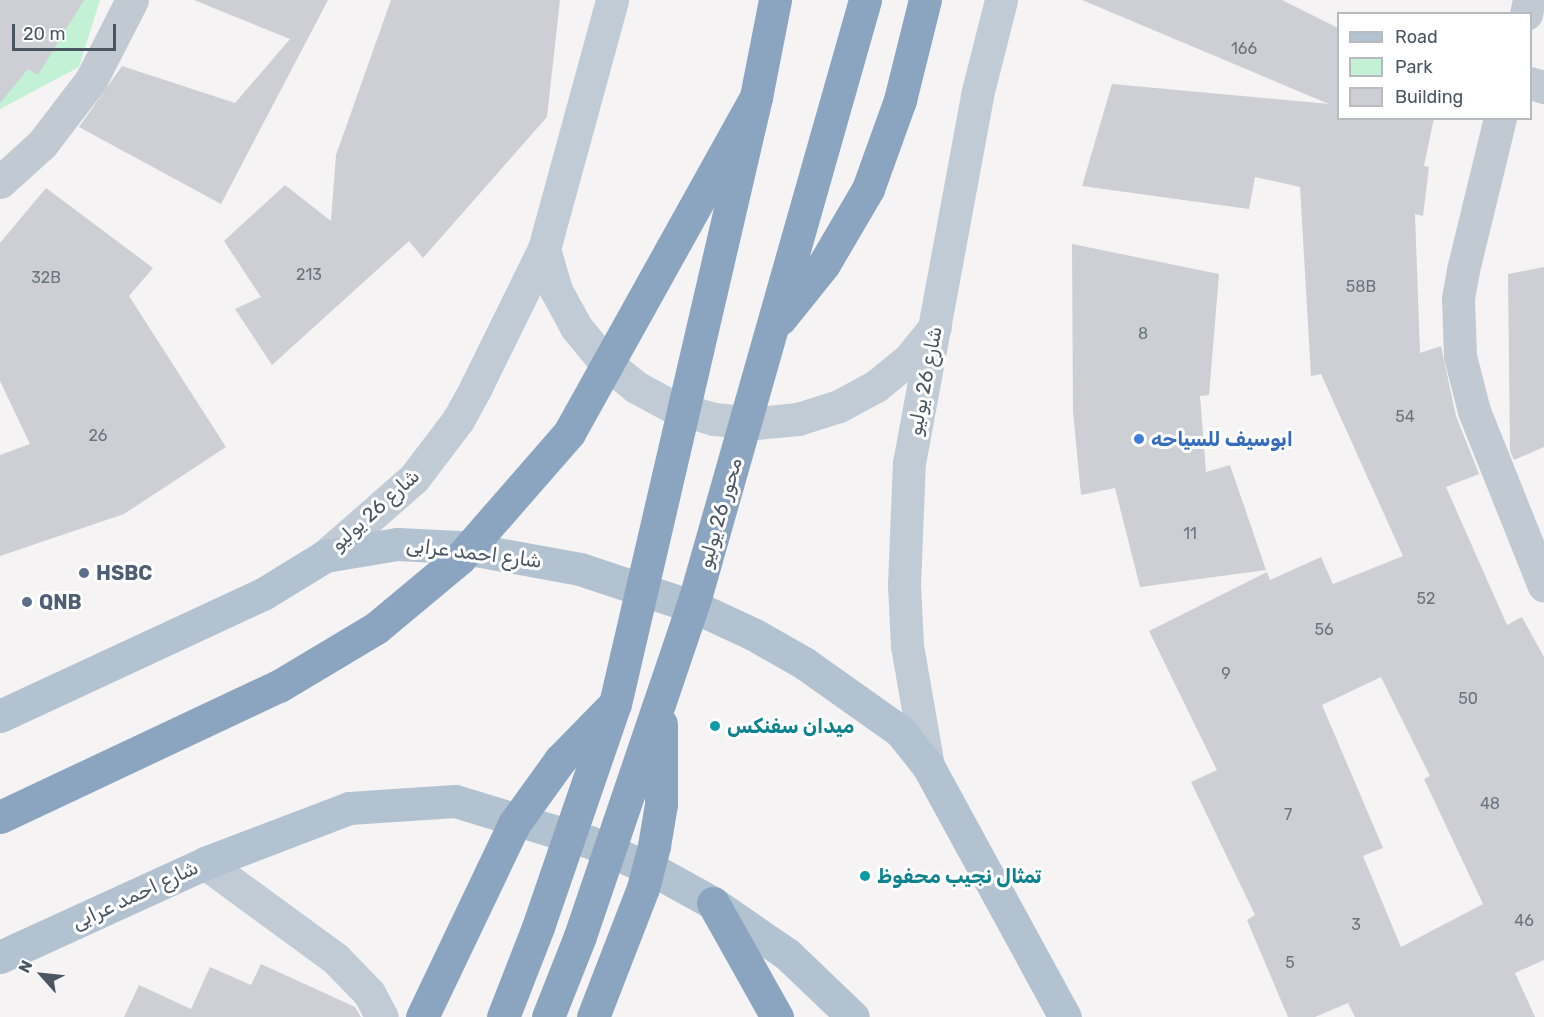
<!DOCTYPE html>
<meta charset="utf-8">
<style>
body{margin:0}
#map{position:relative;width:1544px;height:1017px;overflow:hidden;background:#f5f3f3;font-family:Rubik,Cairo,sans-serif}
div>[style]{position:absolute}
[style*='--x']{left:calc(var(--x)*1px);top:calc(var(--y)*1px);width:calc(var(--w)*1px);rotate:calc(var(--a)*1deg)}
.green>*{inset:0;background:#c3f1d5}
.building>*{inset:0;background:#cdcfd5}
.minor>*{height:33px;margin:-16.5px;padding:0 16.5px;transform-origin:16.5px;border-radius:16.5px;background:#c1cad2}
.secondary>*{height:33px;margin:-16.5px;padding:0 16.5px;transform-origin:16.5px;border-radius:16.5px;background:#c1cbd6}
.primary>*{height:33px;margin:-16.5px;padding:0 16.5px;transform-origin:16.5px;border-radius:16.5px;background:#b3c2d1}
.motorway>*{height:33px;margin:-16.5px;padding:0 16.5px;transform-origin:16.5px;border-radius:16.5px;background:#8ba5c1}
.dots>*{width:16px;height:16px;translate:-50% -50%;box-sizing:border-box;border:3px solid #fff;border-radius:50%}
span{translate:-50% -50%;white-space:nowrap;text-align:center;line-height:1.15;-webkit-text-stroke:6px #fff;paint-order:stroke}
.number-label{font-size:16px;color:#6b747e}
.number-label span{-webkit-text-stroke-width:0}
.street-label{font-size:20px;color:#4a5661}
.shop-label{font-size:20px;color:#366cbe;font-weight:700}
.left{translate:0 -50%;text-align:left}
.service-label{font-size:20px;color:#4e5e75;font-weight:700}
.culture-label{font-size:20px;color:#0d838f;font-weight:700}
.legend{position:absolute;left:1337px;top:12px;width:195px;height:108px;box-sizing:border-box;background:#fff;border:2px solid #b7bbc0;margin:0;padding:8px 10px;list-style:none;font-size:18px;color:#4a5661}
.legend li{display:flex;align-items:center;gap:12px;height:30px}
.legend b{width:30px;border:2px solid #b7bbc0}
.north{position:absolute;left:12px;top:945px;width:60px;height:60px;-webkit-text-stroke:4px #fff;paint-order:stroke;rotate:297deg;font-size:16px;font-weight:700;line-height:24px;text-align:center;color:#4a5661}
.north::after{content:'';display:block;margin:auto;width:21px;height:27px;background:#4a5661;clip-path:polygon(50% 0,100% 100%,50% 72%,0 100%)}
.scale{position:absolute;left:12px;top:24px;width:104px;height:27px;box-sizing:border-box;border:3px solid #4a5661;border-top:0;padding-left:8px;font-size:18px;line-height:21px;white-space:nowrap;color:#4a5661;-webkit-text-stroke:4px #fff;paint-order:stroke}
</style>
<div id="map">
<div class="green">
<div style="clip-path:polygon(0 0,100px 0,79px 67px,0 109px)"></div>
</div>
<div class="building">
<div style="clip-path:polygon(0 0,84px 0,38px 75px,28px 69px,0 103px)"></div>
<div style="clip-path:polygon(194px 0,328px 0,221px 204px,79px 127px,122px 66px,235px 103px,290px 39px)"></div>
<div style="clip-path:polygon(391px 0,560px 0,547px 117px,423px 258px,409px 241px,272px 365px,235px 309px,261px 297px,224px 241px,285px 185px,331px 221px,336px 155px)"></div>
<div style="clip-path:polygon(evenodd,1082px 0,1282px 0,1338px 28px,1338px 118px,1434px 118px,1424px 166px,1429px 167px,1423px 216px,1415px 214px,1420px 353px,1441px 346px,1456px 416px,1479px 474px,1446px 487px,1507px 625px,1522px 617px,1544px 657px,1544px 960px,1515px 973px,1535px 1017px,1355px 1017px,1348px 1003px,1315px 1017px,1288px 1017px,1247px 920px,1255px 915px,1191px 782px,1217px 770px,1149px 631px,1267px 572px,1270px 580px,1321px 557px,1333px 584px,1403px 556px,1321px 374px,1311px 376px,1300px 187px,1255px 177px,1249px 209px,1082px 186px,1112px 84px,1329px 104px,1082px 0,1381px 677px,1430px 776px,1424px 779px,1483px 904px,1401px 947px,1363px 856px,1383px 848px,1322px 705px,1381px 677px)"></div>
<div style="clip-path:polygon(46px 188px,153px 268px,129px 296px,226px 447px,124px 514px,0 556px,0 455px,30px 444px,0 381px,0 243px)"></div>
<div style="clip-path:polygon(1072px 244px,1219px 274px,1209px 395px,1200px 396px,1206px 472px,1230px 465px,1266px 570px,1140px 587px,1115px 488px,1081px 495px,1073px 411px)"></div>
<div style="clip-path:polygon(1544px 267px,1544px 447px,1514px 460px,1510px 451px,1508px 274px)"></div>
<div style="clip-path:polygon(261px 964px,355px 1007px,361px 1017px,124px 1017px,139px 985px,191px 1009px,210px 967px,251px 985px)"></div>
</div>
<div class="minor">
<div style="--x:1526;--y:14;--w:14;--a:-78"></div>
<div style="--x:1530;--y:83;--w:15;--a:16"></div>
<div style="--x:1500;--y:118;--w:156;--a:103.7"></div>
<div style="--x:1463;--y:270;--w:28;--a:100"></div>
<div style="--x:1458;--y:298;--w:58;--a:88"></div>
<div style="--x:1460;--y:356;--w:57;--a:75.7"></div>
<div style="--x:1474;--y:411;--w:188;--a:68.2"></div>
<div style="--x:0;--y:182;--w:57;--a:-42.1"></div>
<div style="--x:42;--y:144;--w:81;--a:-52.6"></div>
<div style="--x:91;--y:80;--w:90;--a:-62.9"></div>
</div>
<div class="secondary">
<div style="--x:544;--y:249;--w:43;--a:73.7"></div>
<div style="--x:556;--y:290;--w:42;--a:61.6"></div>
<div style="--x:576;--y:327;--w:43;--a:50.7"></div>
<div style="--x:603;--y:360;--w:43;--a:39.3"></div>
<div style="--x:636;--y:387;--w:42;--a:28.4"></div>
<div style="--x:673;--y:407;--w:43;--a:16.3"></div>
<div style="--x:714;--y:419;--w:42;--a:5.4"></div>
<div style="--x:756;--y:423;--w:42;--a:-5.4"></div>
<div style="--x:798;--y:419;--w:43;--a:-17.6"></div>
<div style="--x:839;--y:406;--w:42;--a:-28.4"></div>
<div style="--x:876;--y:386;--w:43;--a:-39.3"></div>
<div style="--x:909;--y:359;--w:41;--a:-50.9"></div>
<div style="--x:325;--y:556;--w:118;--a:-41.2"></div>
<div style="--x:414;--y:478;--w:73;--a:-52.8"></div>
<div style="--x:458;--y:420;--w:38;--a:-61"></div>
<div style="--x:476;--y:387;--w:154;--a:-63.8"></div>
<div style="--x:544;--y:249;--w:258;--a:-74.7"></div>
<div style="--x:928;--y:766;--w:122;--a:-99.9"></div>
<div style="--x:907;--y:646;--w:61;--a:-92.8"></div>
<div style="--x:904;--y:585;--w:122;--a:-87.7"></div>
<div style="--x:909;--y:463;--w:374;--a:-79.5"></div>
<div style="--x:977;--y:95;--w:98;--a:-75.8"></div>
<div style="--x:205;--y:863;--w:162;--a:36.2"></div>
<div style="--x:336;--y:959;--w:47;--a:45.9"></div>
<div style="--x:369;--y:993;--w:27;--a:62"></div>
</div>
<div class="primary">
<div style="--x:0;--y:716;--w:290;--a:-24.9"></div>
<div style="--x:263;--y:594;--w:73;--a:-31.5"></div>
<div style="--x:325;--y:556;--w:73;--a:-9.5"></div>
<div style="--x:397;--y:544;--w:62;--a:2.8"></div>
<div style="--x:459;--y:547;--w:123;--a:10.3"></div>
<div style="--x:580;--y:569;--w:123;--a:18.4"></div>
<div style="--x:697;--y:608;--w:62;--a:24.9"></div>
<div style="--x:753;--y:634;--w:59;--a:29.6"></div>
<div style="--x:804;--y:663;--w:118;--a:35.3"></div>
<div style="--x:900;--y:731;--w:45;--a:51.3"></div>
<div style="--x:928;--y:766;--w:286;--a:61.4"></div>
<div style="--x:0;--y:957;--w:226;--a:-24.6"></div>
<div style="--x:205;--y:863;--w:154;--a:-20.9"></div>
<div style="--x:349;--y:808;--w:106;--a:-3.8"></div>
<div style="--x:455;--y:801;--w:141;--a:16.9"></div>
<div style="--x:590;--y:842;--w:73;--a:24.1"></div>
<div style="--x:657;--y:872;--w:64;--a:29"></div>
<div style="--x:713;--y:903;--w:90;--a:34.6"></div>
<div style="--x:787;--y:954;--w:91;--a:43.7"></div>
</div>
<div class="motorway">
<div style="--x:780;--y:319;--w:70;--a:-51.3"></div>
<div style="--x:824;--y:264;--w:87;--a:-59.6"></div>
<div style="--x:868;--y:189;--w:95;--a:-70.2"></div>
<div style="--x:900;--y:100;--w:103;--a:-76"></div>
<div style="--x:0;--y:817;--w:308;--a:-25.2"></div>
<div style="--x:279;--y:686;--w:113;--a:-30.9"></div>
<div style="--x:376;--y:628;--w:109;--a:-39.8"></div>
<div style="--x:460;--y:558;--w:166;--a:-48.9"></div>
<div style="--x:569;--y:433;--w:385;--a:-60.9"></div>
<div style="--x:713;--y:903;--w:131;--a:60.7"></div>
<div style="--x:422;--y:1017;--w:214;--a:-64.5"></div>
<div style="--x:514;--y:824;--w:79;--a:-54.3"></div>
<div style="--x:560;--y:760;--w:71;--a:-45.6"></div>
<div style="--x:503;--y:1017;--w:97;--a:-68.7"></div>
<div style="--x:538;--y:927;--w:236;--a:-71"></div>
<div style="--x:615;--y:704;--w:623;--a:-76.92"></div>
<div style="--x:756;--y:97;--w:99;--a:-78.9"></div>
<div style="--x:548;--y:1017;--w:87;--a:-68.4"></div>
<div style="--x:580;--y:936;--w:357;--a:-71.2"></div>
<div style="--x:695;--y:598;--w:622;--a:-74.13"></div>
<div style="--x:593;--y:1017;--w:138;--a:-68.8"></div>
<div style="--x:643;--y:888;--w:43;--a:-75.3"></div>
<div style="--x:654;--y:846;--w:43;--a:-80.5"></div>
<div style="--x:661;--y:804;--w:80;--a:-90"></div>
</div>
<div class="dots">
<div style="left:1139px;top:439px;background:#3f7fe0"></div>
<div style="left:84px;top:573px;background:#5c6f8a"></div>
<div style="left:27px;top:602px;background:#5c6f8a"></div>
<div style="left:715px;top:726px;background:#0f9aa8"></div>
<div style="left:865px;top:876px;background:#0f9aa8"></div>
</div>
<div class="number-label">
<span style="left:1244px;top:49px">166</span>
<span style="left:309px;top:275px">213</span>
<span style="left:46px;top:278px">32B</span>
<span style="left:1361px;top:287px">58B</span>
<span style="left:1143px;top:334px">8</span>
<span style="left:1405px;top:417px">54</span>
<span style="left:98px;top:436px">26</span>
<span style="left:1190px;top:534px">11</span>
<span style="left:1426px;top:599px">52</span>
<span style="left:1324px;top:630px">56</span>
<span style="left:1226px;top:674px">9</span>
<span style="left:1468px;top:699px">50</span>
<span style="left:1490px;top:804px">48</span>
<span style="left:1288px;top:815px">7</span>
<span style="left:1524px;top:921px">46</span>
<span style="left:1356px;top:925px">3</span>
<span style="left:1290px;top:963px">5</span>
</div>
<div class="street-label">
<span style="left:925px;top:381px;rotate:-79deg">شارع 26 يوليو</span>
<span style="left:375px;top:510px;rotate:-42deg">شارع 26 يوليو</span>
<span style="left:720px;top:513px;rotate:-74deg">محور 26 يوليو</span>
<span style="left:474px;top:553px;rotate:7deg">شارع احمد عرابى</span>
<span style="left:135px;top:895px;rotate:-25deg">شارع احمد عرابى</span>
</div>
<div class="shop-label">
<span class="left" style="left:1151px;top:439px">ابوسيف للسياحه</span>
</div>
<div class="service-label">
<span class="left" style="left:96px;top:573px">HSBC</span>
<span class="left" style="left:39px;top:602px">QNB</span>
</div>
<div class="culture-label">
<span class="left" style="left:727px;top:726px">ميدان سفنكس</span>
<span class="left" style="left:877px;top:876px">تمثال نجيب محفوظ</span>
</div>
<ul class="legend">
<li><b style="height:8px;background:#b3c2d1"></b>Road</li>
<li><b style="height:16px;background:#c3f1d5"></b>Park</li>
<li><b style="height:16px;background:#cdcfd5"></b>Building</li>
</ul>
<div class="north">N</div>
<div class="scale">20 m</div>
</div>
